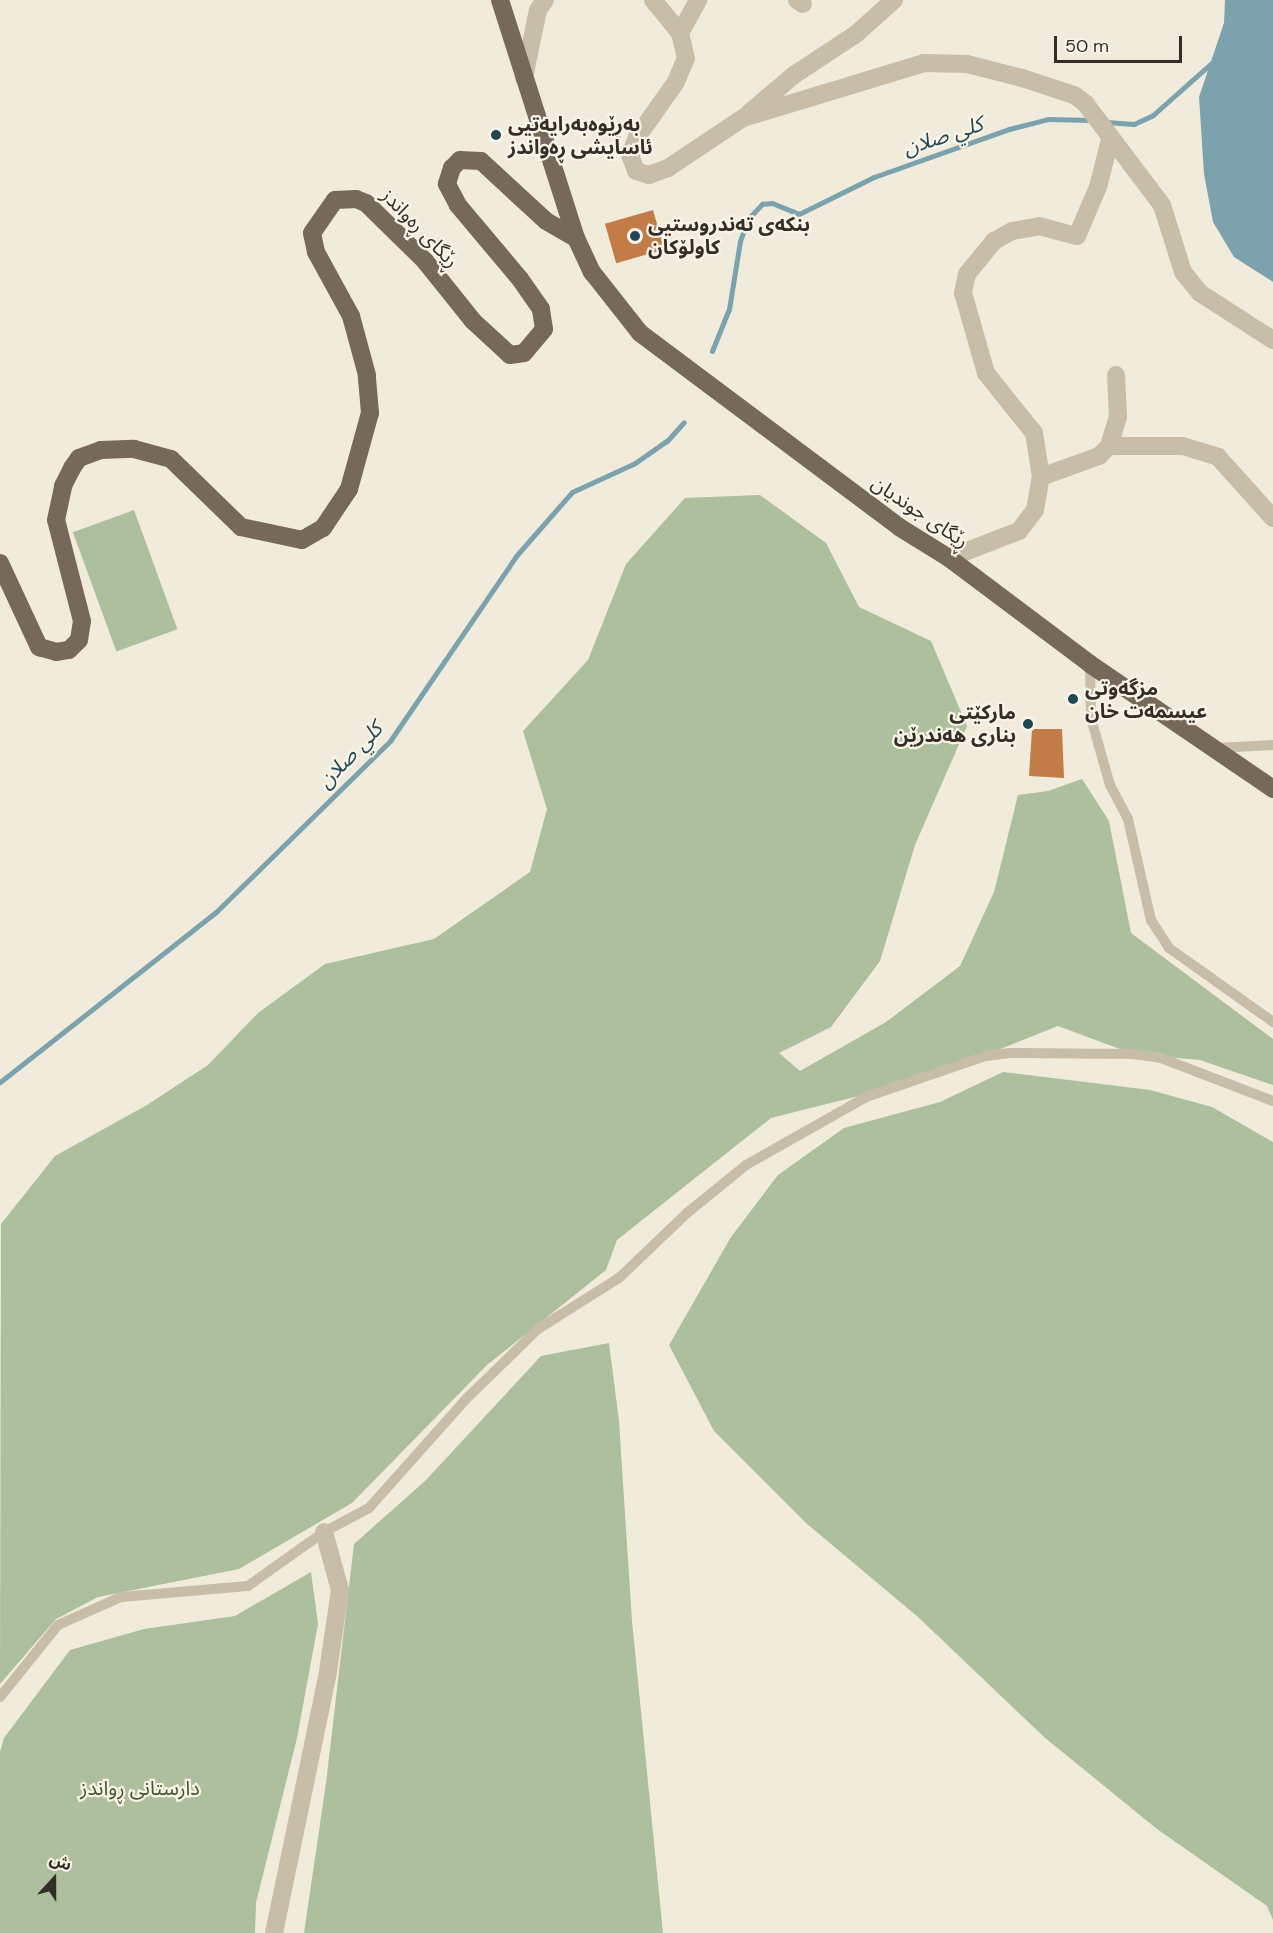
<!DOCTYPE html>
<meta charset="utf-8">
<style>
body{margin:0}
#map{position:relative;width:1273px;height:1933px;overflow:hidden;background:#f1ebdb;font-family:"DM Sans","Noto Sans Arabic",sans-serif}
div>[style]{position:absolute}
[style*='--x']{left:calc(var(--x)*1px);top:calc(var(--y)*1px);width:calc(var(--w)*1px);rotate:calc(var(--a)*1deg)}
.green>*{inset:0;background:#adbf9c;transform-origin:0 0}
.water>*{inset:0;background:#7ba2ad}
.stream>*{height:5px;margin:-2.5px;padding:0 2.5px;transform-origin:2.5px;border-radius:2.5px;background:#7ba2ad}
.building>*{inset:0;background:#c27c48;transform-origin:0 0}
.lane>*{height:10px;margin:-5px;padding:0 5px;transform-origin:5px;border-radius:5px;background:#c8bda8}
.street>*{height:18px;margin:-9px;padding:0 9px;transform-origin:9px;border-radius:9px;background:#c8bda8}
.primary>*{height:18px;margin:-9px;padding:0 9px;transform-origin:9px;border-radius:9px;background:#776959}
.dots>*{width:16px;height:16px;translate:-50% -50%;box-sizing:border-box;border:3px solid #f9f4e7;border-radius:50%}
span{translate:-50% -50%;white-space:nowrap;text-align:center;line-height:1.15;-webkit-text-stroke:4.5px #f9f4e7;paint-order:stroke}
.poi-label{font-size:20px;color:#352e28;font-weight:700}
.left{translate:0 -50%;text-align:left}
.right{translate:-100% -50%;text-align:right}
.street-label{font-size:20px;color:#352e28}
.park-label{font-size:20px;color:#3e532c}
.water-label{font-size:21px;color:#1f4855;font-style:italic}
.north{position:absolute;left:24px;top:1849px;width:60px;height:60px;-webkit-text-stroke:4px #f9f4e7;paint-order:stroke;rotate:21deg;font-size:16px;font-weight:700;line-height:24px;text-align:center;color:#352e28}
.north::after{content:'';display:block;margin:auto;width:21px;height:27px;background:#352e28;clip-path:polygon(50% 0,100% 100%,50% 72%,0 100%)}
.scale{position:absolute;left:1054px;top:36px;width:128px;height:27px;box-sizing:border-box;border:3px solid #352e28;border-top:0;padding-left:8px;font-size:18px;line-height:21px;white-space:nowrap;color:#352e28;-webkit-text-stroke:4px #f9f4e7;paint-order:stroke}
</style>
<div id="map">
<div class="green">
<div style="clip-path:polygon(760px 495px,826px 543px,859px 607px,931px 641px,967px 726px,915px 845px,880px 961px,831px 1027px,779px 1053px,800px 1071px,886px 1022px,960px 966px,994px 892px,1018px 795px,1048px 791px,1082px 779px,1109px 821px,1131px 933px,1273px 1039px,1273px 1085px,1200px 1060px,1133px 1054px,1058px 1026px,926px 1079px,771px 1118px,617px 1240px,606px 1270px,487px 1365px,352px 1503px,239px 1569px,98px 1597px,56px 1619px,0 1684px,1px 1224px,55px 1156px,147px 1105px,208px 1065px,258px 1013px,325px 964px,434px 939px,530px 872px,547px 809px,523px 731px,588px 660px,626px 564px,685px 498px)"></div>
<div style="left:134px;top:510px;width:127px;height:65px;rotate:70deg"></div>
<div style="clip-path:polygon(1003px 1072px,1150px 1090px,1212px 1107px,1273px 1142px,1273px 1920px,1267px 1906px,1157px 1829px,1044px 1737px,918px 1617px,806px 1523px,714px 1431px,669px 1345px,731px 1237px,778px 1175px,844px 1128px,940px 1102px)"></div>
<div style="clip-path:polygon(609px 1343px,619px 1421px,632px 1621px,663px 1933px,304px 1933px,326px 1783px,354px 1544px,425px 1481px,541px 1356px)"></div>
<div style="clip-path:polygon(311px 1572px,318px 1624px,297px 1738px,256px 1903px,255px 1933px,0 1933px,0 1752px,4px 1738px,70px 1650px,144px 1629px,235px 1616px)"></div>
</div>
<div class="water">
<div style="clip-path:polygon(1225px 0,1273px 0,1273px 282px,1234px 257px,1213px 222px,1204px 174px,1199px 97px,1224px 23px)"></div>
</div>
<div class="stream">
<div style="--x:1106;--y:122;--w:28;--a:4"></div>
<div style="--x:1134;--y:124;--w:21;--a:-25"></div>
<div style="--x:1153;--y:115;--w:83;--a:-41.6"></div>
<div style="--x:712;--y:351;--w:45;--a:-68"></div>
<div style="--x:729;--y:309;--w:69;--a:-80.8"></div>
<div style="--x:740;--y:241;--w:23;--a:-70"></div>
<div style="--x:748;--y:219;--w:21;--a:-47"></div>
<div style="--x:762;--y:204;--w:10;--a:-6"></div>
<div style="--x:772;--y:203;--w:29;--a:22"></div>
<div style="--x:799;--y:214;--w:84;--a:-26.3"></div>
<div style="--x:874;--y:177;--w:143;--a:-19.6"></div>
<div style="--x:1009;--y:129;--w:40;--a:-14.4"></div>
<div style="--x:1048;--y:119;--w:43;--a:1.3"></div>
<div style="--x:0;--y:1082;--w:276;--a:-38.2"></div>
<div style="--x:217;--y:911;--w:243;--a:-44.5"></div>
<div style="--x:390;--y:741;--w:224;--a:-55.7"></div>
<div style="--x:516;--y:556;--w:85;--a:-48.8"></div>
<div style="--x:572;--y:492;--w:69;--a:-24.7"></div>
<div style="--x:635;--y:463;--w:39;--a:-35"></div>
<div style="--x:667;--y:441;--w:25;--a:-48"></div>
</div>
<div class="building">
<div style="left:653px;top:210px;width:41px;height:50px;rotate:74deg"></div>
<div style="clip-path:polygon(1032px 729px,1062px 729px,1064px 778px,1029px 776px)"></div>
</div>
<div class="lane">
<div style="--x:1090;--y:664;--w:54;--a:88.9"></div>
<div style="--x:1091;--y:718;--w:70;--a:74.2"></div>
<div style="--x:1110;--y:785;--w:38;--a:62"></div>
<div style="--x:1128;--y:819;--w:104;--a:77.2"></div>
<div style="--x:1151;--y:920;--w:33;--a:57"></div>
<div style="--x:1169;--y:948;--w:128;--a:35.4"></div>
<div style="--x:1216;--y:748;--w:57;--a:-3"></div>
<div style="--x:0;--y:1697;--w:92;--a:-51.1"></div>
<div style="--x:58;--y:1625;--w:69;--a:-24"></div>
<div style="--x:121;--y:1597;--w:127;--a:-5"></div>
<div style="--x:248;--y:1586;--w:93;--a:-35.4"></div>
<div style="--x:324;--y:1532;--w:51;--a:-28.1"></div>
<div style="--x:369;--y:1508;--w:146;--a:-48.3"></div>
<div style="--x:466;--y:1399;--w:100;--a:-44.2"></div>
<div style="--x:538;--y:1329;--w:96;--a:-32.2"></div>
<div style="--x:619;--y:1278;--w:94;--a:-43.7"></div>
<div style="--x:687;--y:1213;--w:76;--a:-39.1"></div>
<div style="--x:746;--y:1165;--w:138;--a:-29.5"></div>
<div style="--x:866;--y:1097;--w:127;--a:-18.9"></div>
<div style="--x:986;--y:1056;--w:24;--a:-7"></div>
<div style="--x:1010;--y:1053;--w:123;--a:0.5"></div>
<div style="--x:1133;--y:1054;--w:28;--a:8"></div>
<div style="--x:1161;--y:1058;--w:120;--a:21"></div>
</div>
<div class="street">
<div style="--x:653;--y:0;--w:43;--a:50.7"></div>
<div style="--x:680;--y:33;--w:26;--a:77"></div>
<div style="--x:686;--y:58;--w:26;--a:113"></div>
<div style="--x:676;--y:82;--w:67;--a:125.3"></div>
<div style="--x:637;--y:137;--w:19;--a:111"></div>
<div style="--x:630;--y:155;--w:17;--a:69"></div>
<div style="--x:636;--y:171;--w:14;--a:17"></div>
<div style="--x:649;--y:175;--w:20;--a:-20"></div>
<div style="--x:668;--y:168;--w:90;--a:-33.7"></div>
<div style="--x:743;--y:118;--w:189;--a:-16.9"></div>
<div style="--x:924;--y:63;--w:43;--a:1.3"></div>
<div style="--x:967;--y:64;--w:57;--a:14.3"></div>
<div style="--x:1022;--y:78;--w:55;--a:18.1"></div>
<div style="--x:1074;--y:95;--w:14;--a:36"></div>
<div style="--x:1085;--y:103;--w:128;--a:53"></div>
<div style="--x:1162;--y:205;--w:70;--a:72.6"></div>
<div style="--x:1183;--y:272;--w:27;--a:51"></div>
<div style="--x:1200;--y:293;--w:87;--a:32.8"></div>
<div style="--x:797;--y:0;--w:7;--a:34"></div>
<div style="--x:680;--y:33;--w:38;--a:-61"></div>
<div style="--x:524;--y:78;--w:69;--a:-78.4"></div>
<div style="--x:538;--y:10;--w:12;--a:-55"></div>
<div style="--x:749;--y:113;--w:59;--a:-40.2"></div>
<div style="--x:794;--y:75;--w:74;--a:-33.5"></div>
<div style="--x:856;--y:34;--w:51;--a:-41.8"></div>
<div style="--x:1109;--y:446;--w:74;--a:0"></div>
<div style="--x:1183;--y:446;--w:37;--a:17"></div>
<div style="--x:1218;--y:457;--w:82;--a:48"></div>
<div style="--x:1041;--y:477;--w:62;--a:-19.9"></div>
<div style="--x:1099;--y:456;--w:14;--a:-45"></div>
<div style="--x:1109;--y:446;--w:30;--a:-73"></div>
<div style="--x:1118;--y:417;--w:42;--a:-92.7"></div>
<div style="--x:949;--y:558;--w:75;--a:-21.1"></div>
<div style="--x:1019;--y:531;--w:26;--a:-53"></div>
<div style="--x:1035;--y:510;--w:34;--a:-80"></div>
<div style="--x:1041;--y:477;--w:45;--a:-99"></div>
<div style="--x:1034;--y:433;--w:77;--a:-128.7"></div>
<div style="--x:986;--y:373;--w:83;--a:-106"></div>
<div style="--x:963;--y:293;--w:19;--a:-78"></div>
<div style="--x:967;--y:274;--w:43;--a:-50.7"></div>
<div style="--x:994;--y:241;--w:21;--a:-29"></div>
<div style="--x:1012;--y:231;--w:27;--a:-10"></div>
<div style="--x:1039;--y:226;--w:39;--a:15"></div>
<div style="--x:1077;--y:236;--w:53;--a:-66.8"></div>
<div style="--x:1098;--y:187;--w:49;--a:-75.7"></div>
<div style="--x:274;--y:1933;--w:260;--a:-78.3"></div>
<div style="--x:327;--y:1678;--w:89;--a:-81.6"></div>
<div style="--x:340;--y:1590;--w:60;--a:-105.4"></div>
</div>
<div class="primary">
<div style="--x:500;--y:0;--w:250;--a:72.3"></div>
<div style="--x:576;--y:238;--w:38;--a:65"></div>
<div style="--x:592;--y:272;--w:78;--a:51.8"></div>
<div style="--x:640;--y:333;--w:324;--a:36.8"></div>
<div style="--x:899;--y:527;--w:59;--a:31.8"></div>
<div style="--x:949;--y:558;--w:176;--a:36.9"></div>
<div style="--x:1090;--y:664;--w:222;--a:34.3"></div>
<div style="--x:0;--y:563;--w:93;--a:65.1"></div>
<div style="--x:39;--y:647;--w:18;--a:16"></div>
<div style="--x:56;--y:652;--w:13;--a:-9"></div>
<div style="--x:69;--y:650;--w:14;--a:-45"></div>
<div style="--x:79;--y:640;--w:19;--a:-81"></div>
<div style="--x:82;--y:621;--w:104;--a:-104.4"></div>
<div style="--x:56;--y:520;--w:35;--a:-78"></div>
<div style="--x:63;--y:486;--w:20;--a:-63"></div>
<div style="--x:72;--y:468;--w:12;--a:-55"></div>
<div style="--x:79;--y:458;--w:23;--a:-20"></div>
<div style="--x:101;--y:450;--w:33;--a:-2"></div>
<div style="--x:134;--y:449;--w:38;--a:15"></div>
<div style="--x:171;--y:459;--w:98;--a:44.2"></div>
<div style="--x:241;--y:527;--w:62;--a:12"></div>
<div style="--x:302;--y:540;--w:24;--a:-30"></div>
<div style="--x:323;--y:528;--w:47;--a:-56.3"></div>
<div style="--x:349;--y:489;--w:79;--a:-74.6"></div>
<div style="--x:370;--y:413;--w:38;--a:-95"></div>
<div style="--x:367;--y:375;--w:61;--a:-105.2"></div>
<div style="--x:351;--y:316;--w:73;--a:-118.7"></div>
<div style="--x:316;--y:252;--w:19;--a:-102"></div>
<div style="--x:312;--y:233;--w:40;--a:-55.1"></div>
<div style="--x:335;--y:200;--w:21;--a:-3"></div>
<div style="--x:356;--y:199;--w:11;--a:22"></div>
<div style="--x:366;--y:203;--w:83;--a:44.5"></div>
<div style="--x:425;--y:261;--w:77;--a:51.3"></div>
<div style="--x:473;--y:321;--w:50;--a:42.6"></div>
<div style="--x:510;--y:355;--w:14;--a:-8"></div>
<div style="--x:524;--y:353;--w:31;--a:-50"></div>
<div style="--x:544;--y:329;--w:20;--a:-99"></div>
<div style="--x:541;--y:309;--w:37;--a:-125"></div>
<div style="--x:520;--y:279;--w:97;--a:-130"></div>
<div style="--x:458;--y:205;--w:24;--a:-118"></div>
<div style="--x:447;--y:184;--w:17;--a:-73"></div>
<div style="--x:452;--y:168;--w:11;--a:-45"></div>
<div style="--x:460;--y:160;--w:21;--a:3"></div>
<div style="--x:481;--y:161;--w:88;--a:42.7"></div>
<div style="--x:546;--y:221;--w:34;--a:30"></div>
</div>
<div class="dots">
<div style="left:496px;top:135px;background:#1f4855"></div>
<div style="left:635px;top:236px;background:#1f4855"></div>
<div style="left:1073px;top:699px;background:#1f4855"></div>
<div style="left:1028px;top:724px;background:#1f4855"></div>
</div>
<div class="poi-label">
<span class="left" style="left:508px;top:136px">بەڕێوەبەرایەتیی<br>ئاسایشی ڕەواندز</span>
<span class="left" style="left:648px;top:236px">بنکەی تەندروستیی<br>کاولۆکان</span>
<span class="left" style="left:1085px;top:700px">مزگەوتی<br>عیسمەت خان</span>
<span class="right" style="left:1016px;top:724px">مارکێتی<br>بناری هەندرێن</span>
</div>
<div class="street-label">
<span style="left:420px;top:228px;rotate:46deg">ڕێگای ڕەواندز</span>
<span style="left:920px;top:512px;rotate:34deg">ڕێگای جوندیان</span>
</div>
<div class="park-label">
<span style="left:140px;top:1788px">دارستانی ڕواندز</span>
</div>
<div class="water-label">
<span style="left:943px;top:136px;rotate:-18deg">كلي صلان</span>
<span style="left:350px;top:755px;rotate:-46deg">كلي صلان</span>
</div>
<div class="north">ش</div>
<div class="scale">50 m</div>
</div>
